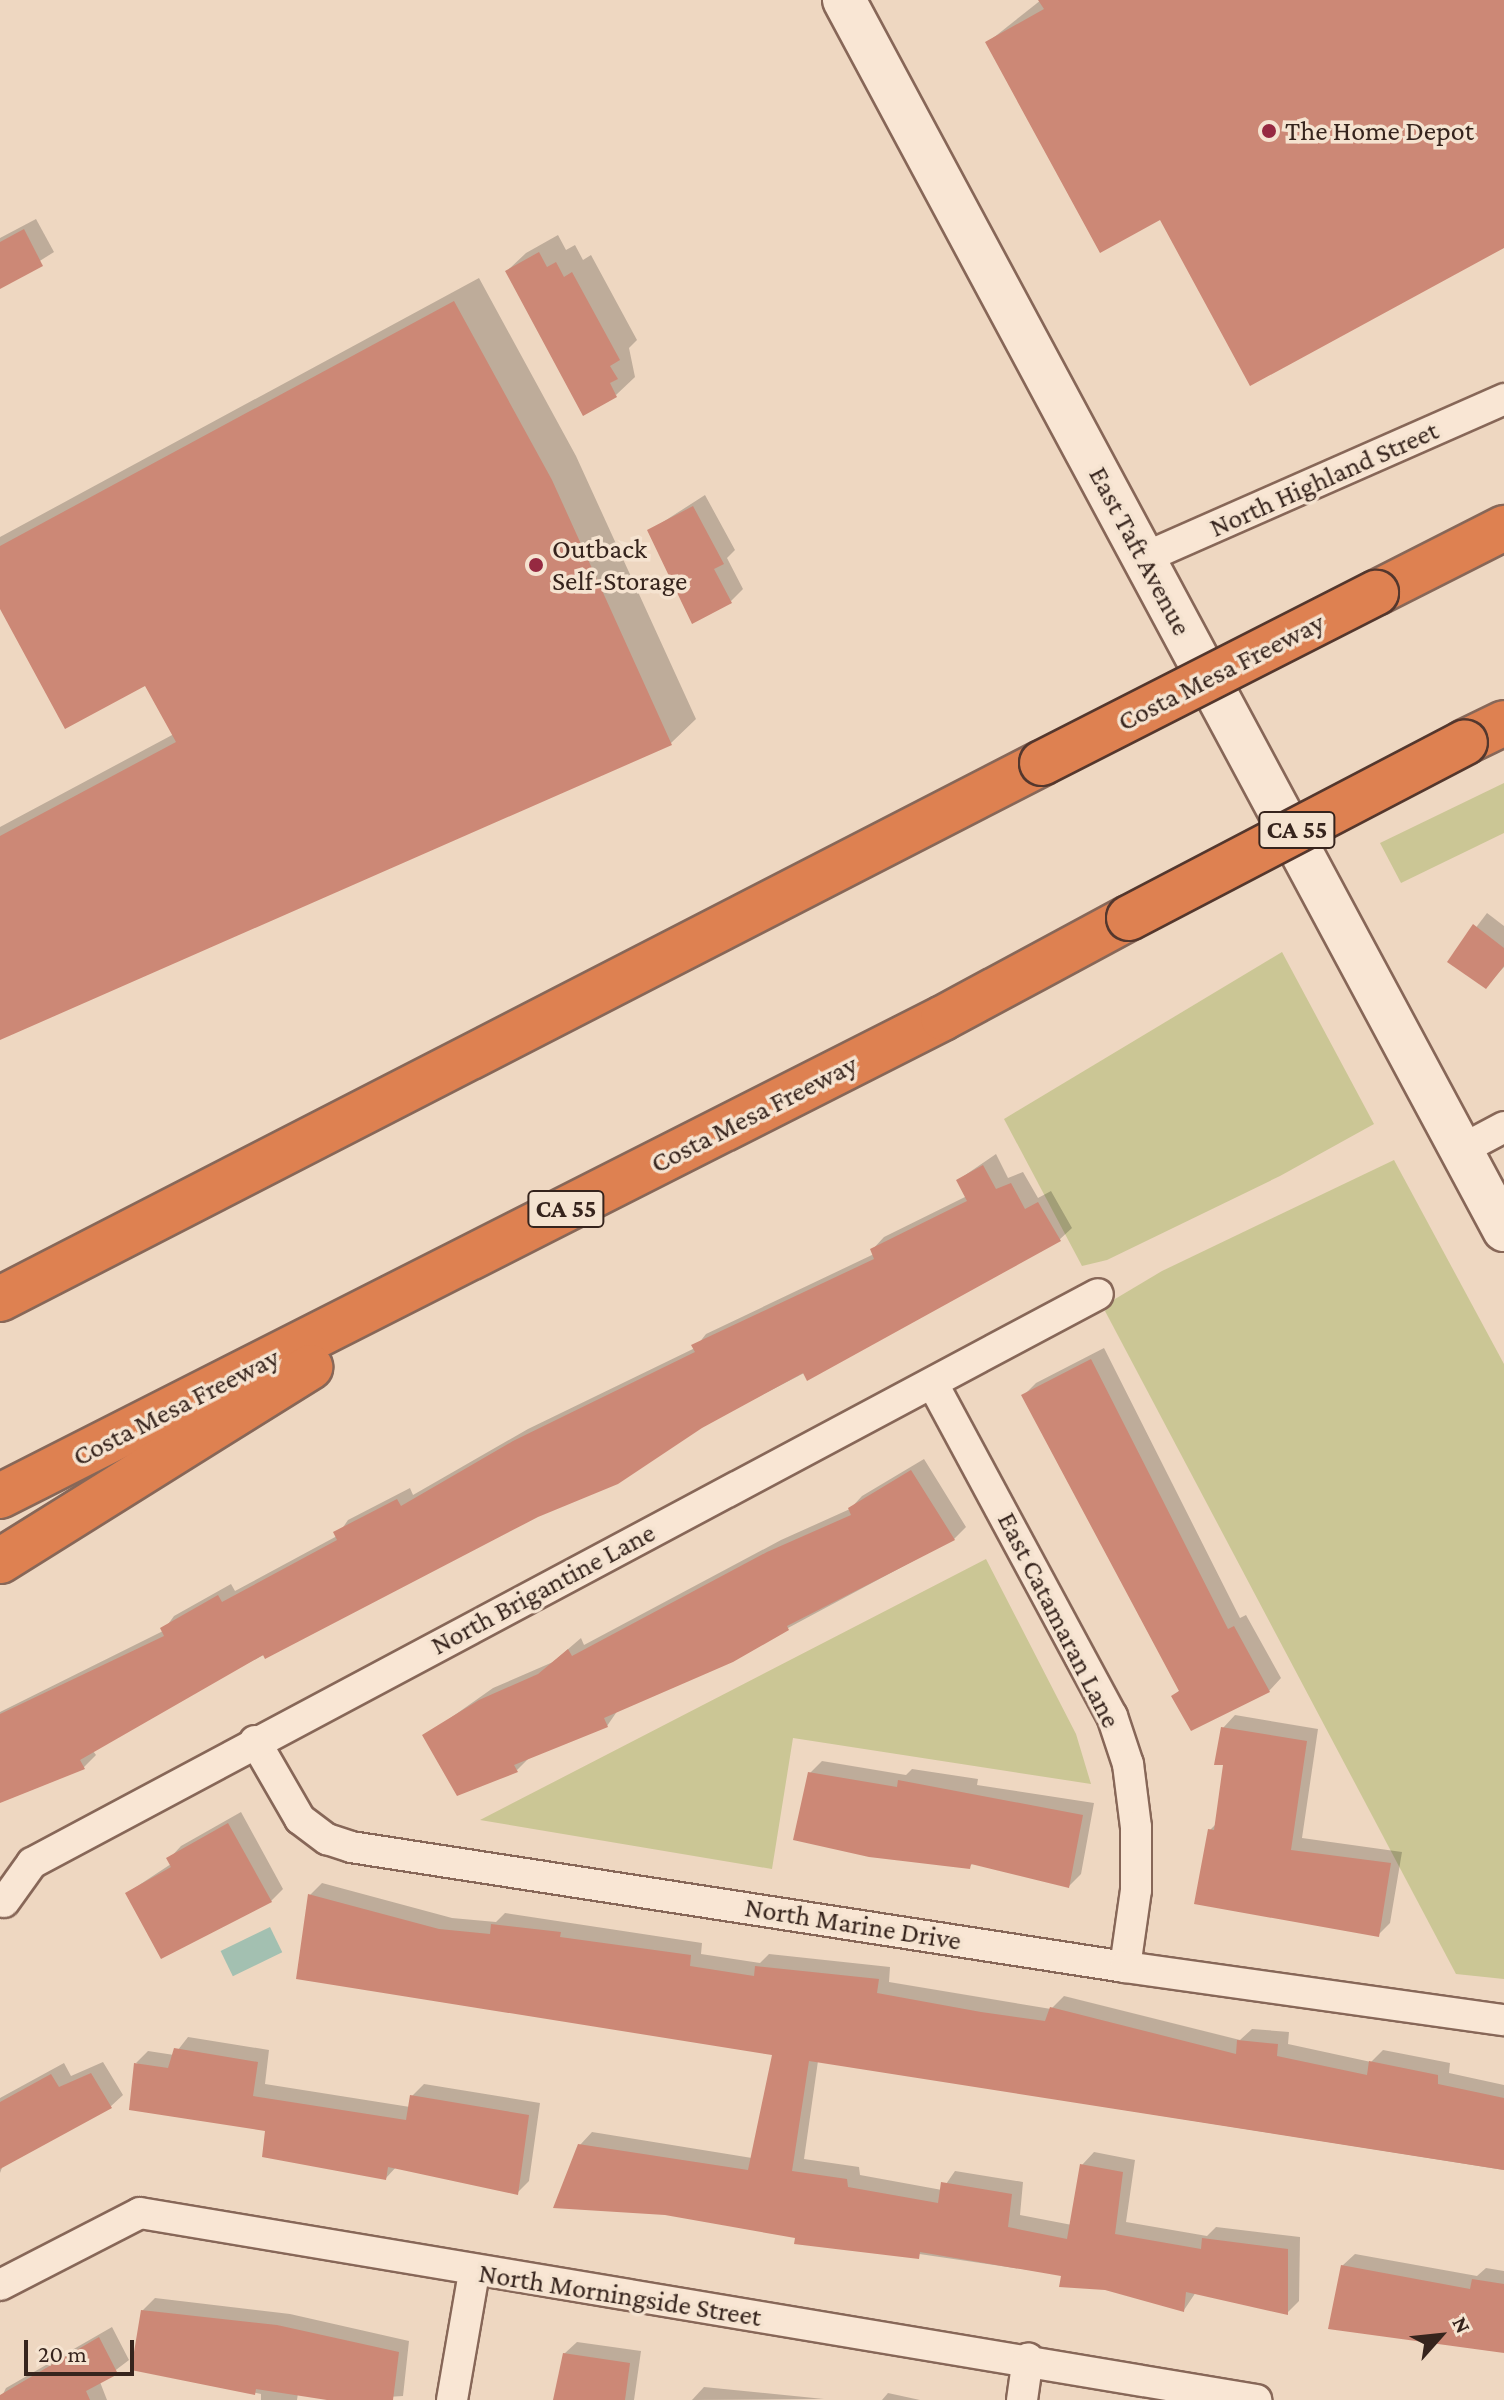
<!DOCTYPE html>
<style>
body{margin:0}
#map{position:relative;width:1504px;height:2400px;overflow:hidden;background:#eed7c1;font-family:"Crimson Pro",serif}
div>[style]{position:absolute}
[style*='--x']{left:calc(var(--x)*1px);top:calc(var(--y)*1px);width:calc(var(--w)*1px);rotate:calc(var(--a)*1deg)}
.green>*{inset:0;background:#cbc695}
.water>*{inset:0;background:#a3c0b1;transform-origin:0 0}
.shadow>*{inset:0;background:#0003}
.building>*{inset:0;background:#cc8876}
.roads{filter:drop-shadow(2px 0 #876758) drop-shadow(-2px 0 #876758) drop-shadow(0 2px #876758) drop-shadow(0 -2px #876758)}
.street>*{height:30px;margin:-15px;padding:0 15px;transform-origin:15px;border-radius:15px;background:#f9e6d4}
.secondary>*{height:42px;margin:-21px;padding:0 21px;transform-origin:21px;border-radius:21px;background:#f9e6d4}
.highway>*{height:44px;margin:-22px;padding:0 22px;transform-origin:22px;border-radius:22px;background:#de8151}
.bridges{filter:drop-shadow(2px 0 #54372d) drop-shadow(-2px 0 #54372d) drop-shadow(0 2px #54372d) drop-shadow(0 -2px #54372d)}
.highway-bridge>*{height:44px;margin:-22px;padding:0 22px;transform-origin:22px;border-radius:22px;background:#de8151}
.dots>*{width:22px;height:22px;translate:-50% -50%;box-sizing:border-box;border:4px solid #f5e3d0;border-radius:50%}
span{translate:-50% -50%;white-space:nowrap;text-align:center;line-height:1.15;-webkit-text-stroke:7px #f5e3d0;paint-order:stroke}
.shield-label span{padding:2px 6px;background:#f5e3d0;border:2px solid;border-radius:6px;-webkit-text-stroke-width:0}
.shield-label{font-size:26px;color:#36241d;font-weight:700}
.poi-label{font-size:28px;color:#36241d}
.left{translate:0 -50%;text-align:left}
.street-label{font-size:28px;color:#36241d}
.north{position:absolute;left:1400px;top:2296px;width:80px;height:80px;-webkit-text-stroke:6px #f5e3d0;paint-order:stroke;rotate:63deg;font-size:22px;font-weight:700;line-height:32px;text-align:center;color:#36241d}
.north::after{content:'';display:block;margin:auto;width:28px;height:36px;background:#36241d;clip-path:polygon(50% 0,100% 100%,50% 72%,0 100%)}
.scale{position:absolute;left:24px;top:2340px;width:110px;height:36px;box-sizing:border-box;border:4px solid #36241d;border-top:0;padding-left:10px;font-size:24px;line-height:28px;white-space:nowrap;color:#36241d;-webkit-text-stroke:6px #f5e3d0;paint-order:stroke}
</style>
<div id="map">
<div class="green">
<div style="clip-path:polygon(1504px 783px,1504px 833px,1401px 883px,1380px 843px)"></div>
<div style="clip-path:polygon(1282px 952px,1374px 1124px,1280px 1176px,1107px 1260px,1082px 1266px,1004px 1119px)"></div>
<div style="clip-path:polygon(1394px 1160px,1504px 1364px,1504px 1979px,1456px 1974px,1105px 1311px,1115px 1299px,1162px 1271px)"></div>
<div style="clip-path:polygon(986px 1559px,1076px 1734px,1091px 1784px,793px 1738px,772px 1869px,480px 1820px)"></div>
</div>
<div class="water">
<div style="left:270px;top:1927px;width:28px;height:55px;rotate:64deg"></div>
</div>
<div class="shadow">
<div style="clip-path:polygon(1041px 0,1504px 0,1504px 246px,1160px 217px,988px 42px)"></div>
<div style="clip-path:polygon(36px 219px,54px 252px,0 286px,0 238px)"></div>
<div style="clip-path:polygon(558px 235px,566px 250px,575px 245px,583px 260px,591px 255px,637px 340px,629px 348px,635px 377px,616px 395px,507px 271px,526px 253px)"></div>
<div style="clip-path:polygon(479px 278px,576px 456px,696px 719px,671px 743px,0 1038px,0 827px,174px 734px,146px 683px,0 605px,0 537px)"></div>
<div style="clip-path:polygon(705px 495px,735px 550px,727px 558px,743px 589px,731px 601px,649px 531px)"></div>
<div style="clip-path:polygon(1487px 913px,1504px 926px,1504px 967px,1486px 987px,1450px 962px)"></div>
<div style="clip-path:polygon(996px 1154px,1008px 1178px,1023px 1172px,1038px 1198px,1051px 1191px,1072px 1228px,1059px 1240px,179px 1699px,93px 1751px,96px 1755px,84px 1767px,0 1801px,0 1712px,163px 1631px,174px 1616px,231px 1584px,235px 1591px,337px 1536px,348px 1520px,410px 1488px,413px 1495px,528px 1429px,695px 1348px,706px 1334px,874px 1254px,872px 1250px,884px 1237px,967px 1196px,958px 1180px)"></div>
<div style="clip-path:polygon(1104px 1348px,1240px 1618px,1246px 1615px,1281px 1678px,1269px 1691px,1192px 1729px,1174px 1696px,1181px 1689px,1024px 1395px,1036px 1383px)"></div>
<div style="clip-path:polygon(924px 1459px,966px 1527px,954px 1539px,788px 1628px,618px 1710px,607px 1726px,530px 1757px,517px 1770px,425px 1736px,493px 1688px,553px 1662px,581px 1638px,584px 1645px,781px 1540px,850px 1509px,862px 1496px)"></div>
<div style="clip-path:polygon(1235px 1715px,1318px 1729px,1302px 1838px,1402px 1852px,1390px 1923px,1378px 1935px,1210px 1830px,1217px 1823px,1225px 1764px,1223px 1728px)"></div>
<div style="clip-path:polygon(822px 1761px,906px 1775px,912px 1769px,978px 1779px,977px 1785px,1094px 1803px,1081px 1874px,1069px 1886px,974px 1862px,969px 1867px,810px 1773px)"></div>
<div style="clip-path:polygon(241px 1812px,283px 1889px,271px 1901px,127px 1893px,171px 1864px,169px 1859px,181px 1846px)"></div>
<div style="clip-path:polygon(322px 1883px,452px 1918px,496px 1922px,505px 1913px,702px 1943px,701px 1954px,760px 1963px,769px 1954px,890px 1967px,889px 1982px,1051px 2009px,1064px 1996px,1240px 2040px,1252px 2029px,1289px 2032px,1288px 2044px,1371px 2062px,1383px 2050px,1450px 2063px,1449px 2073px,1504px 2085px,1504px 2170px,818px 2061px,804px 2159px,859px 2167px,860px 2175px,942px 2190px,955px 2171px,1023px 2182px,1020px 2215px,1072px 2225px,1082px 2165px,1094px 2152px,1135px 2160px,1126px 2222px,1207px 2236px,1216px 2227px,1300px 2237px,1299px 2301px,1287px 2313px,1196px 2292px,1184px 2310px,1063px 2275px,797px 2236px,580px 2145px,592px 2132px,752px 2158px,775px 2053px,310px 1895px)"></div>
<div style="clip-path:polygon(188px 2037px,269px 2050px,265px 2084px,410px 2107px,412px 2096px,424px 2084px,540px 2103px,529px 2181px,517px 2193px,397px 2166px,386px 2178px,268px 2129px,136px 2063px,148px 2051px,174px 2055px)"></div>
<div style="clip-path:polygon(103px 2062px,123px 2095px,110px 2107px,3px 2165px,0 2173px,0 2098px,64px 2063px,71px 2076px)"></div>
<div style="clip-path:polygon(1355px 2254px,1477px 2276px,1486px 2268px,1504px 2271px,1504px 2352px,1342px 2266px)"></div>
<div style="clip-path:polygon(155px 2298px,290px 2314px,409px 2341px,403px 2396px,340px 2400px,298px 2393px,297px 2400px,261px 2400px,261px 2394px,134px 2368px,143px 2310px)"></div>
<div style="clip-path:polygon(112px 2327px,129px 2360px,100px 2382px,107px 2400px,0 2400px,6px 2388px)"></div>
<div style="clip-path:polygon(577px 2342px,641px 2351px,634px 2400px,555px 2400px,564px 2354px)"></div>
<div style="clip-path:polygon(704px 2387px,824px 2399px,692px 2400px)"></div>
<div style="clip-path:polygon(888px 2393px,920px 2400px,882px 2400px)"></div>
</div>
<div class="building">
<div style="clip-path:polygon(1038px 0,1504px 0,1504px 248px,1250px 386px,1160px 220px,1100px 253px,985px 42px,1044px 9px)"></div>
<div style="clip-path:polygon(24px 229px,43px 266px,0 289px,0 242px)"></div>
<div style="clip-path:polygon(539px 252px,547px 267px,556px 262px,564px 277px,572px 272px,620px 360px,610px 366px,618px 379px,610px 383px,617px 397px,583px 416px,505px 271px)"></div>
<div style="clip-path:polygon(454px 301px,552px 480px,672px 745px,0 1040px,0 836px,176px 742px,145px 686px,65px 729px,0 609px,0 546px)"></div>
<div style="clip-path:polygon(693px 506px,724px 564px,714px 569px,732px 603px,692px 624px,647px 530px)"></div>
<div style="clip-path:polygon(1473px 924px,1504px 948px,1504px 966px,1486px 989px,1447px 962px)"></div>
<div style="clip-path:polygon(983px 1165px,996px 1189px,1011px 1183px,1025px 1209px,1038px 1202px,1061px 1241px,807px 1381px,803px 1373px,702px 1428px,618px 1484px,538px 1517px,265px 1659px,263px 1655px,80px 1760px,85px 1769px,0 1803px,0 1714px,164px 1636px,160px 1628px,218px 1595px,222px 1602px,337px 1540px,333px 1532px,397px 1499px,401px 1506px,513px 1441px,695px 1352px,691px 1345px,874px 1259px,870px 1249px,967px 1201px,956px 1180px)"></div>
<div style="clip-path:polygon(1091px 1359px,1228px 1629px,1234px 1626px,1270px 1692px,1191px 1731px,1171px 1696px,1179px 1691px,1021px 1395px)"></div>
<div style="clip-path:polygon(911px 1470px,955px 1540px,787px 1626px,789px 1630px,733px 1662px,604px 1718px,608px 1727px,514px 1765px,518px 1772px,457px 1796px,422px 1735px,479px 1700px,538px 1674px,568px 1649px,572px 1656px,767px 1552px,851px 1515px,848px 1508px)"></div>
<div style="clip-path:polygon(1221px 1727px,1307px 1741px,1291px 1850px,1391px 1863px,1379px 1937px,1194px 1904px,1208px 1829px,1214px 1830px,1223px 1765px,1214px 1765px)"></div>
<div style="clip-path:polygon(808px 1772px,897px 1787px,898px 1780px,1083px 1815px,1069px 1888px,971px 1864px,970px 1869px,869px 1857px,793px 1840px)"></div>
<div style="clip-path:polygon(228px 1823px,272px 1902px,161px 1959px,125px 1893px,171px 1867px,166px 1858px)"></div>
<div style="clip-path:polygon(308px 1894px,439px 1929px,490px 1934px,491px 1924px,561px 1932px,560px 1937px,691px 1955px,690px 1966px,754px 1976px,755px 1966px,879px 1979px,877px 1993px,981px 2012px,1045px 2021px,1050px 2007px,1236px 2054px,1237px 2040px,1278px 2044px,1277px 2056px,1367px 2075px,1369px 2061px,1438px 2075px,1438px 2084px,1504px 2098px,1504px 2170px,809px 2061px,792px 2171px,847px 2179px,848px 2187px,938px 2203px,941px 2182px,1012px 2194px,1008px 2227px,1067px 2239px,1080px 2164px,1123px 2172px,1115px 2234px,1201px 2249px,1202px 2238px,1288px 2249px,1288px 2315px,1186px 2292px,1184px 2312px,1105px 2290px,1059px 2287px,1061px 2276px,920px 2252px,919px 2259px,794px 2244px,795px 2238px,665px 2215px,553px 2208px,578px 2144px,748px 2170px,772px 2055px,296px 1979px)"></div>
<div style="clip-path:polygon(174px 2048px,258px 2062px,253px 2096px,406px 2120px,410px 2095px,529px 2115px,518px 2195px,388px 2167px,386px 2180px,262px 2157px,265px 2131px,129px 2110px,134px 2063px,168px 2068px)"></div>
<div style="clip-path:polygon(91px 2073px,112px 2108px,0 2169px,0 2102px,51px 2074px,59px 2087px)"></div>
<div style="clip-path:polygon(1341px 2265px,1470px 2289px,1472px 2279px,1504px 2284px,1504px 2353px,1328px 2329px)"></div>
<div style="clip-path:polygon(141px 2310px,277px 2325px,399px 2352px,393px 2400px,327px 2400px,256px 2389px,255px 2395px,131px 2370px)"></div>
<div style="clip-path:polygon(99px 2337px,118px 2374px,86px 2391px,90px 2400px,0 2400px,0 2395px)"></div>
<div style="clip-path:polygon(563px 2353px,630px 2363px,625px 2400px,553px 2400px)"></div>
</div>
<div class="roads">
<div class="street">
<div style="--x:1144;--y:558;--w:394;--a:-23.8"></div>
<div style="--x:1461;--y:1150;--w:49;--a:-28.1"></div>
<div style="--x:933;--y:1384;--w:377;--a:61.7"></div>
<div style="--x:1112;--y:1716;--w:51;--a:71.6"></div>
<div style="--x:1128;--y:1764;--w:64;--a:82.8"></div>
<div style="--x:1136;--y:1827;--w:63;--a:90"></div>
<div style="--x:1136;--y:1890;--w:78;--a:98.1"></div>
<div style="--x:255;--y:1741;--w:90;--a:60"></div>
<div style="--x:300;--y:1819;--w:34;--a:37"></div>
<div style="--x:327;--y:1839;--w:25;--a:18"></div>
<div style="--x:351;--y:1847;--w:783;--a:8.81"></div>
<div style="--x:1125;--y:1967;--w:383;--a:8"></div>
<div style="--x:4;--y:1902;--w:48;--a:-54.3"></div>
<div style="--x:32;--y:1863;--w:1208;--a:-28.09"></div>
<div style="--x:0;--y:2285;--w:157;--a:-27.2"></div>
<div style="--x:140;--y:2213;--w:1132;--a:9.51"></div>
<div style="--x:452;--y:2400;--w:130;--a:-80.2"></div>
<div style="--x:1022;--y:2400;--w:42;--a:-81.9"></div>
</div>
<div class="secondary">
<div style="--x:844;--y:0;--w:1396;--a:61.78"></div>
</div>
<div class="highway">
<div style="--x:1376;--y:593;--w:144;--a:-26.9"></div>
<div style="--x:1465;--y:742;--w:43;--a:-26"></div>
<div style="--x:0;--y:1299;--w:1172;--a:-27.22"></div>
<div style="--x:0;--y:1496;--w:1057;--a:-26.88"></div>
<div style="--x:943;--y:1018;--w:211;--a:-28.3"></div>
<div style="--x:0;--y:1561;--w:366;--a:-32"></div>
</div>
</div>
<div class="bridges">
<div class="highway-bridge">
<div style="--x:1042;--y:763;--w:375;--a:-27"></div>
<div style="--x:1129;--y:918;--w:379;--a:-27.6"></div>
</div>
</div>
<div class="dots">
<div style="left:1269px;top:131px;background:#962941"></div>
<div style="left:536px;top:565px;background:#962941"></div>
</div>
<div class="shield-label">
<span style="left:1297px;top:830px">CA 55</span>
<span style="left:566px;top:1209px">CA 55</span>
</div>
<div class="poi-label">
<span class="left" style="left:1285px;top:131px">The Home Depot</span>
<span class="left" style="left:552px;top:565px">Outback<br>Self-Storage</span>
</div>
<div class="street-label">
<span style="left:1324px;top:479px;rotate:-24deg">North Highland Street</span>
<span style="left:1140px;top:551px;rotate:62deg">East Taft Avenue</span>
<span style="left:1221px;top:672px;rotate:-27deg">Costa Mesa Freeway</span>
<span style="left:754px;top:1114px;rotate:-27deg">Costa Mesa Freeway</span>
<span style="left:176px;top:1407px;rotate:-27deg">Costa Mesa Freeway</span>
<span style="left:543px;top:1589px;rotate:-28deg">North Brigantine Lane</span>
<span style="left:1059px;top:1620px;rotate:63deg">East Catamaran Lane</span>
<span style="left:853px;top:1924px;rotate:9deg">North Marine Drive</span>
<span style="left:620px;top:2295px;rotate:9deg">North Morningside Street</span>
</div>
<div class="north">N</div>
<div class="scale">20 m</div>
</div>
